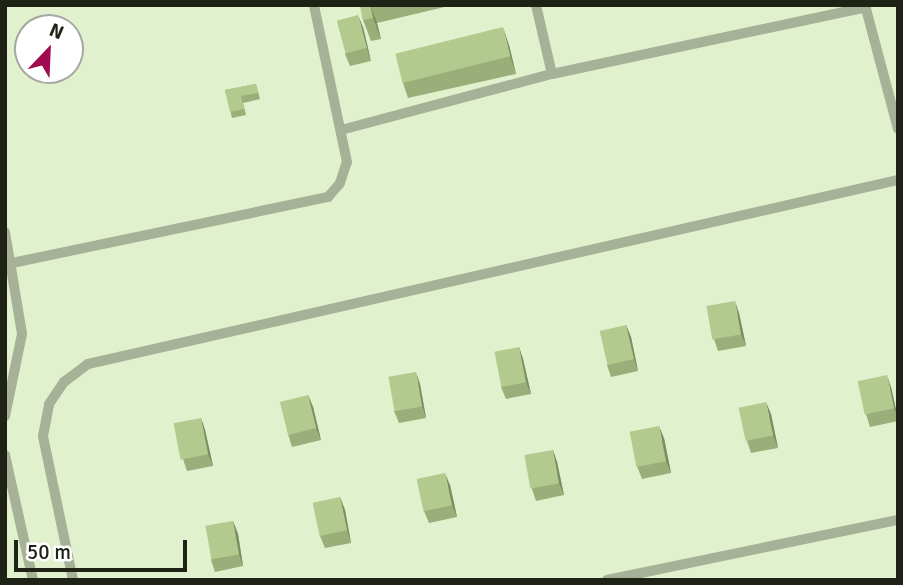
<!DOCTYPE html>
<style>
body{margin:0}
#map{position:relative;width:903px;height:585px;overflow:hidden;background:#e1f0cd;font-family:Signika,sans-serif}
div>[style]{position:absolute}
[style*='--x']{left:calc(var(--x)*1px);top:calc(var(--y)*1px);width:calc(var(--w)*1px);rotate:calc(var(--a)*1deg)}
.lane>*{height:10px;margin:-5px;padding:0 5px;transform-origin:5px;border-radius:5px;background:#a6b197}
.wall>*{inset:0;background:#99ae79}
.shaded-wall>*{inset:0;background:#7d8d63}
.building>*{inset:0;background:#b2ca8d;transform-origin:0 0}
span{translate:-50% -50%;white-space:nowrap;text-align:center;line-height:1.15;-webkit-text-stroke:5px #fff;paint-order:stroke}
.frame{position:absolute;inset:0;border:7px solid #1e2316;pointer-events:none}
.north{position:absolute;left:14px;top:14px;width:70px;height:70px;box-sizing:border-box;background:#fff;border:2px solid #a5a7a2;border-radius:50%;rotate:23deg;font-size:19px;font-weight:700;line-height:28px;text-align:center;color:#1e2316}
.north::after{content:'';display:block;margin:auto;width:24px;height:32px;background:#a10b4f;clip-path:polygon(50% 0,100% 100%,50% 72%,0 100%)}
.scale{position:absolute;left:14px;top:540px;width:173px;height:32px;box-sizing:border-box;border:4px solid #1e2316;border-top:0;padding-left:9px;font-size:21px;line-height:24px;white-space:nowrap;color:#1e2316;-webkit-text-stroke:5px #fff;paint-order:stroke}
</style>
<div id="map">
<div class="lane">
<div style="--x:865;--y:5;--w:128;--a:75.1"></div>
<div style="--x:552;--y:74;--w:321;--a:-12"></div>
<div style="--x:341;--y:130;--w:218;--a:-14.9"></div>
<div style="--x:552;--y:74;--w:71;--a:-103.1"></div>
<div style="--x:5;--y:232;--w:103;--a:80.5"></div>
<div style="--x:22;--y:334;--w:84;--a:101.7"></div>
<div style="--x:12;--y:263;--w:323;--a:-11.8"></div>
<div style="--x:328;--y:197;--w:18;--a:-49"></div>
<div style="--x:340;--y:183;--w:22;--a:-72"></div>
<div style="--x:347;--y:162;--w:160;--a:-101.9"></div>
<div style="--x:5;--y:455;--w:128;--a:77.4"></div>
<div style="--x:73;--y:580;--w:147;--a:-101.8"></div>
<div style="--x:43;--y:436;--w:33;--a:-79"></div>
<div style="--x:49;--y:404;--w:27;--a:-56"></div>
<div style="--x:64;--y:382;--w:30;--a:-37"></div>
<div style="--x:88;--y:364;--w:831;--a:-12.8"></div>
<div style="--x:607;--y:580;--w:297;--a:-11.7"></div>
</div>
<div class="wall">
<div style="clip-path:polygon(360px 5px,453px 5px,377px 23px,381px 39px,371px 41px,363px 20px)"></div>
<div style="clip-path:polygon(363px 27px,371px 61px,350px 66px,345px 54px)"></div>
<div style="clip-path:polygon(509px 45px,516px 74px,408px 98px,402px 80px)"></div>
<div style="clip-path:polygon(256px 84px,260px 99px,243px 103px,246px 115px,232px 118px,225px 90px)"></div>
<div style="clip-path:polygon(739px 313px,746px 346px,718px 351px,714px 339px)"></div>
<div style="clip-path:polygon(626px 325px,631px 337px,638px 371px,611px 377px,607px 365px)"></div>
<div style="clip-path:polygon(519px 347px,523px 359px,531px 394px,506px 399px,501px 387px)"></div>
<div style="clip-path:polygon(420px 384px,426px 418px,399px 423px,394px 411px)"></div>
<div style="clip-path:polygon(891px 387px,898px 421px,870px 427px,866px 414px)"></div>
<div style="clip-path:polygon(308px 395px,313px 407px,321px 440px,292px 447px,288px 434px)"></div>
<div style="clip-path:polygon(771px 414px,778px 448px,751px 453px,747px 441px)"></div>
<div style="clip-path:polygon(201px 418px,205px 430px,213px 466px,187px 471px,183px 459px)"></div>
<div style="clip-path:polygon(664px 438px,671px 473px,642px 479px,637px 466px)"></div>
<div style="clip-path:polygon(553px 450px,557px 462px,564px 495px,536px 501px,532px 489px)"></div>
<div style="clip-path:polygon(450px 485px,457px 517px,429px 523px,424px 511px)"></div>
<div style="clip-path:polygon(340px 497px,345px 510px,351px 543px,325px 548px,320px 536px)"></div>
<div style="clip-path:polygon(233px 521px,238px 534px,243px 566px,215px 572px,211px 560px)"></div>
</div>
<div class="shaded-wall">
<div style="clip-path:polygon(370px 5px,377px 23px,381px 39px,373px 18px)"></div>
<div style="clip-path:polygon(358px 15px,363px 27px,371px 61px,367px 48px)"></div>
<div style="clip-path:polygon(503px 27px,509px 45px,516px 74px,510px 56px)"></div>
<div style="clip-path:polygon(735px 301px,739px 313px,746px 346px,741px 334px)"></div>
<div style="clip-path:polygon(626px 325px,631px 337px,638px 371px,634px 359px)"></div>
<div style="clip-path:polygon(519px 347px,523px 359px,531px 394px,526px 382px)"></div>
<div style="clip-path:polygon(416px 372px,420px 384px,426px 418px,422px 406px)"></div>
<div style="clip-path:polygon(887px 375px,891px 387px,898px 418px,894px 408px)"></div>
<div style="clip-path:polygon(308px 395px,313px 407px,321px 440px,316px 428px)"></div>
<div style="clip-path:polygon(766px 402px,771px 414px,778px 448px,773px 435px)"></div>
<div style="clip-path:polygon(201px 418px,205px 430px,213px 466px,208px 454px)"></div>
<div style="clip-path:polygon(659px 426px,664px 438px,671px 473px,666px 461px)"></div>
<div style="clip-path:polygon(553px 450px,557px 462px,564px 495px,559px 483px)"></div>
<div style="clip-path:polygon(445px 473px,450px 485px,457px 517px,452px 505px)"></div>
<div style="clip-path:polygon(340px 497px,345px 510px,351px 543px,347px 530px)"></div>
<div style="clip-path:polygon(233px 521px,238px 534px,243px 566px,239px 554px)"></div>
</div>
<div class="building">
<div style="clip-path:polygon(360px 5px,370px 5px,373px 18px,363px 20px)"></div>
<div style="left:358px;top:15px;width:34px;height:22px;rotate:75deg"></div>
<div style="left:503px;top:27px;width:30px;height:111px;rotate:76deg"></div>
<div style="clip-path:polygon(256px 84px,258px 93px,241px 96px,244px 109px,230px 112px,225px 90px)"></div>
<div style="left:735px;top:301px;width:34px;height:29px;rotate:80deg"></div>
<div style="left:626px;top:325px;width:35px;height:27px;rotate:77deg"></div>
<div style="left:519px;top:347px;width:36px;height:25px;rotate:79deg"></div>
<div style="left:416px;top:372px;width:35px;height:28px;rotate:80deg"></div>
<div style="left:887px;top:375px;width:34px;height:30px;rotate:78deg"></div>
<div style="left:308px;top:395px;width:34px;height:29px;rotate:76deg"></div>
<div style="left:766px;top:402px;width:34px;height:28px;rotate:78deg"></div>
<div style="left:201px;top:418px;width:37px;height:28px;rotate:79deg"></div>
<div style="left:659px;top:426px;width:36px;height:30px;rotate:79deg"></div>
<div style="left:553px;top:450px;width:34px;height:29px;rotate:80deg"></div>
<div style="left:445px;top:473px;width:33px;height:29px;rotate:78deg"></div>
<div style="left:340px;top:497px;width:34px;height:28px;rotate:78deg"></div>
<div style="left:233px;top:521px;width:34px;height:28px;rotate:80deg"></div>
</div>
<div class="frame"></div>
<div class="north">N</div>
<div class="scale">50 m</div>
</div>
